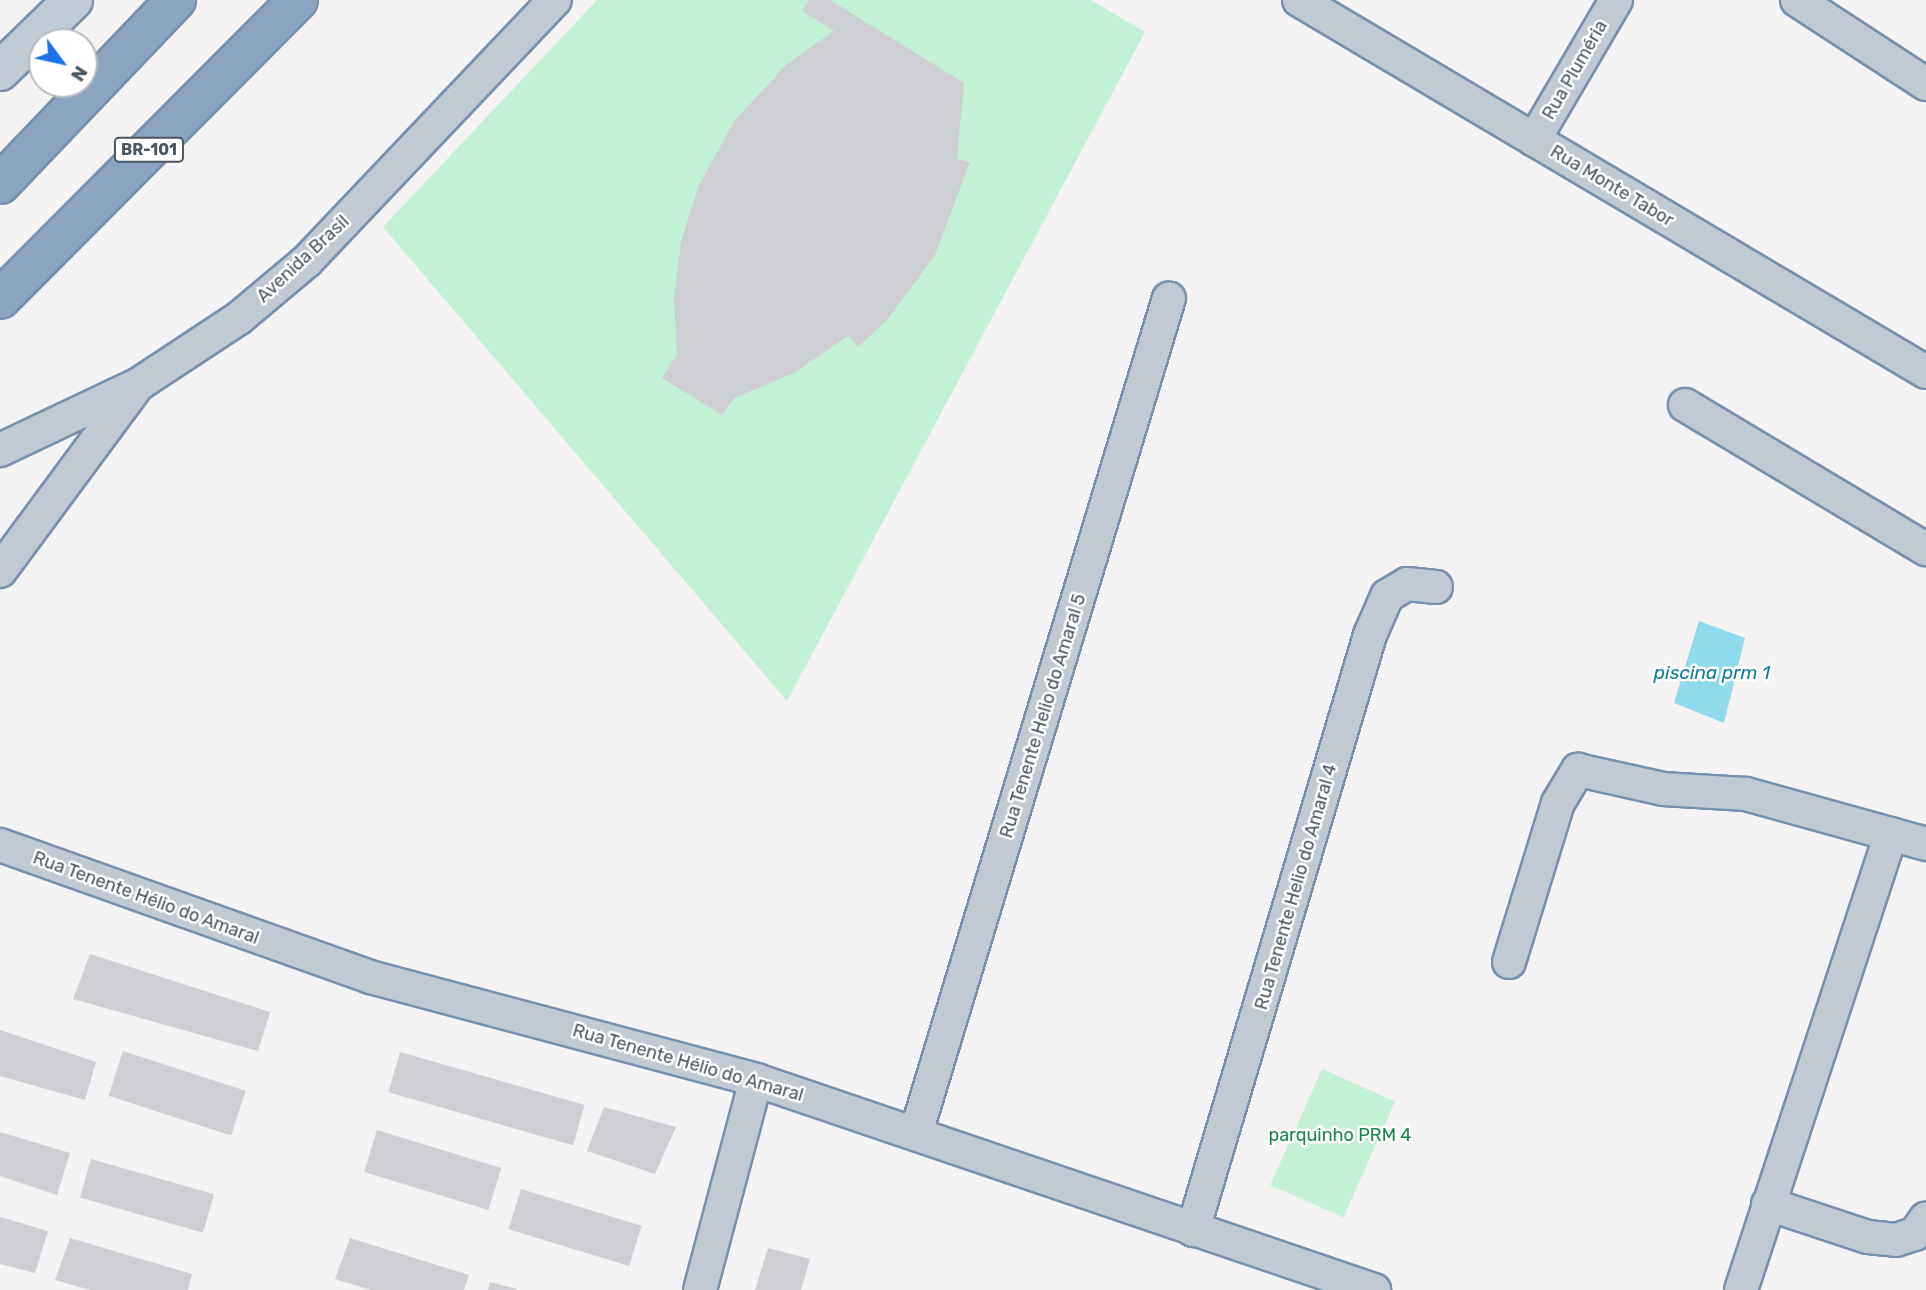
<!DOCTYPE html>
<meta charset="utf-8">
<style>
body{margin:0}
#map{position:relative;width:1926px;height:1290px;overflow:hidden;background:#f5f3f3;font-family:Rubik,sans-serif}
div>[style]{position:absolute}
[style*='--x']{left:calc(var(--x)*1px);top:calc(var(--y)*1px);width:calc(var(--w)*1px);rotate:calc(var(--a)*1deg)}
.green>*{inset:0;background:#c3f1d5;transform-origin:0 0}
.water>*{inset:0;background:#90daee}
.building>*{inset:0;background:#cdcfd5;transform-origin:0 0}
.roads{filter:drop-shadow(2px 0 #7690ad) drop-shadow(-2px 0 #7690ad) drop-shadow(0 2px #7690ad) drop-shadow(0 -2px #7690ad)}
.street>*{height:32px;margin:-16px;padding:0 16px;transform-origin:16px;border-radius:16px;background:#c1cad2}
.secondary>*{height:38px;margin:-19px;padding:0 19px;transform-origin:19px;border-radius:19px;background:#c1cbd6}
.highway>*{height:38px;margin:-19px;padding:0 19px;transform-origin:19px;border-radius:19px;background:#8ba5c1}
span{translate:-50% -50%;white-space:nowrap;text-align:center;line-height:1.15;-webkit-text-stroke:5px #fff;paint-order:stroke}
.shield-label span{padding:2px 5px;background:#fff;border:2px solid;border-radius:5px;-webkit-text-stroke-width:0}
.shield-label{font-size:16px;color:#4a5661;font-weight:700}
.street-label{font-size:18px;color:#4a5661}
.park-label{font-size:18px;color:#17864f}
.water-label{font-size:19px;color:#0c7c9b;font-style:italic}
.north{position:absolute;left:28px;top:28px;width:70px;height:70px;box-sizing:border-box;background:#fff;border:2px solid #b7bbc0;border-radius:50%;rotate:123deg;font-size:19px;font-weight:700;line-height:28px;text-align:center;color:#4a5661}
.north::after{content:'';display:block;margin:auto;width:24px;height:32px;background:#1a73e8;clip-path:polygon(50% 0,100% 100%,50% 72%,0 100%)}
</style>
<div id="map">
<div class="green">
<div style="clip-path:polygon(597px 0,1091px 0,1145px 32px,787px 701px,383px 227px)"></div>
<div style="left:1322px;top:1069px;width:80px;height:127px;rotate:24deg"></div>
</div>
<div class="water">
<div style="clip-path:polygon(1699px 621px,1745px 638px,1724px 723px,1674px 703px)"></div>
</div>
<div class="building">
<div style="clip-path:polygon(809px 0,830px 0,964px 83px,957px 159px,970px 162px,935px 255px,887px 320px,858px 347px,848px 336px,794px 373px,734px 398px,722px 415px,662px 378px,677px 354px,674px 299px,681px 242px,698px 187px,735px 120px,787px 64px,834px 31px,802px 11px)"></div>
<div style="clip-path:polygon(90px 954px,270px 1012px,258px 1051px,73px 999px)"></div>
<div style="clip-path:polygon(0 1030px,96px 1062px,85px 1100px,0 1076px)"></div>
<div style="left:123px;top:1051px;width:129px;height:47px;rotate:18deg"></div>
<div style="left:400px;top:1052px;width:192px;height:42px;rotate:16deg"></div>
<div style="clip-path:polygon(604px 1107px,676px 1127px,655px 1174px,587px 1151px)"></div>
<div style="left:377px;top:1130px;width:130px;height:44px;rotate:17deg"></div>
<div style="clip-path:polygon(0 1132px,70px 1153px,57px 1195px,0 1176px)"></div>
<div style="left:91px;top:1159px;width:128px;height:40px;rotate:16deg"></div>
<div style="left:521px;top:1189px;width:126px;height:42px;rotate:17deg"></div>
<div style="clip-path:polygon(0 1217px,48px 1231px,35px 1273px,0 1264px)"></div>
<div style="clip-path:polygon(70px 1238px,192px 1274px,188px 1290px,90px 1290px,55px 1280px)"></div>
<div style="clip-path:polygon(350px 1238px,469px 1275px,464px 1290px,371px 1290px,335px 1279px)"></div>
<div style="clip-path:polygon(768px 1248px,810px 1259px,801px 1290px,755px 1290px)"></div>
<div style="clip-path:polygon(490px 1282px,517px 1289px,517px 1290px,488px 1290px)"></div>
</div>
<div class="roads">
<div class="street">
<div style="--x:1299;--y:0;--w:729;--a:30.68"></div>
<div style="--x:1797;--y:0;--w:154;--a:33.1"></div>
<div style="--x:1534;--y:140;--w:162;--a:-59.6"></div>
<div style="--x:1685;--y:405;--w:281;--a:30.9"></div>
<div style="--x:0;--y:450;--w:154;--a:-25.4"></div>
<div style="--x:139;--y:384;--w:120;--a:-33.4"></div>
<div style="--x:239;--y:318;--w:89;--a:-40"></div>
<div style="--x:307;--y:261;--w:360;--a:-46.5"></div>
<div style="--x:0;--y:571;--w:225;--a:-53.5"></div>
<div style="--x:0;--y:845;--w:393;--a:19.6"></div>
<div style="--x:370;--y:977;--w:400;--a:14.9"></div>
<div style="--x:756;--y:1080;--w:653;--a:18.77"></div>
<div style="--x:1509;--y:962;--w:166;--a:-72.9"></div>
<div style="--x:1558;--y:803;--w:39;--a:-59"></div>
<div style="--x:1578;--y:770;--w:87;--a:12.6"></div>
<div style="--x:1663;--y:789;--w:83;--a:3.4"></div>
<div style="--x:1746;--y:794;--w:187;--a:15.5"></div>
<div style="--x:916;--y:1133;--w:872;--a:-73.14"></div>
<div style="--x:1768;--y:1204;--w:105;--a:18.3"></div>
<div style="--x:1868;--y:1237;--w:28;--a:6"></div>
<div style="--x:1896;--y:1240;--w:20;--a:-18"></div>
<div style="--x:1915;--y:1234;--w:19;--a:-55"></div>
<div style="--x:1193;--y:1230;--w:621;--a:-73.43"></div>
<div style="--x:1370;--y:635;--w:43;--a:-66.4"></div>
<div style="--x:1387;--y:596;--w:23;--a:-31"></div>
<div style="--x:1407;--y:584;--w:29;--a:6"></div>
<div style="--x:700;--y:1290;--w:217;--a:-75.1"></div>
<div style="--x:1741;--y:1290;--w:480;--a:-71.8"></div>
</div>
<div class="secondary">
<div style="--x:0;--y:71;--w:102;--a:-44.2"></div>
</div>
<div class="highway">
<div style="--x:0;--y:184;--w:255;--a:-46.3"></div>
<div style="--x:0;--y:299;--w:422;--a:-45.1"></div>
</div>
</div>
<div class="shield-label">
<span style="left:149px;top:150px">BR-101</span>
</div>
<div class="street-label">
<span style="left:1575px;top:70px;rotate:-60deg">Rua Pluméria</span>
<span style="left:1612px;top:186px;rotate:31deg">Rua Monte Tabor</span>
<span style="left:303px;top:259px;rotate:-43deg">Avenida Brasil</span>
<span style="left:1043px;top:716px;rotate:-73deg">Rua Tenente Helio do Amaral 5</span>
<span style="left:1296px;top:887px;rotate:-74deg">Rua Tenente Helio do Amaral 4</span>
<span style="left:146px;top:898px;rotate:20deg">Rua Tenente Hélio do Amaral</span>
<span style="left:688px;top:1063px;rotate:16deg">Rua Tenente Hélio do Amaral</span>
</div>
<div class="park-label">
<span style="left:1340px;top:1135px">parquinho PRM 4</span>
</div>
<div class="water-label">
<span style="left:1712px;top:673px">piscina prm 1</span>
</div>
<div class="north">N</div>
</div>
